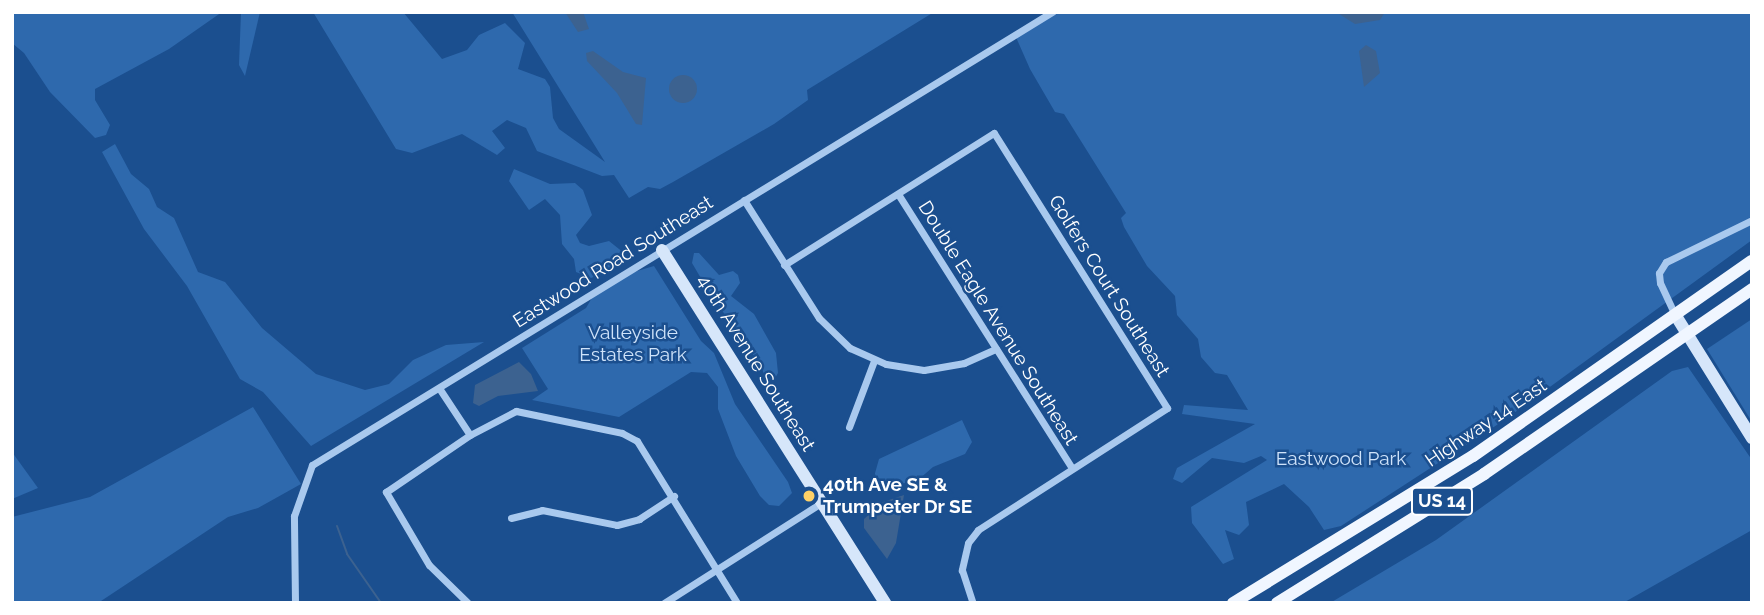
<!DOCTYPE html>
<style>
body{margin:0}
#map{position:relative;width:1764px;height:615px;overflow:hidden;background:#1b4f8f;font-family:Raleway,sans-serif}
div>[style]{position:absolute}
[style*='--x']{left:calc(var(--x)*1px);top:calc(var(--y)*1px);width:calc(var(--w)*1px);rotate:calc(var(--a)*1deg)}
.green>*{inset:0;background:#2e69ad}
.water>*{inset:0;background:#3c6290}
.round{border-radius:50%}
.stream>*{height:2px;margin:-1px;padding:0 1px;transform-origin:1px;border-radius:1px;background:#3c6290}
.street>*{height:7px;margin:-3.5px;padding:0 3.5px;transform-origin:3.5px;border-radius:3.5px;background:#a9c9ee}
.secondary>*{height:12px;margin:-6px;padding:0 6px;transform-origin:6px;border-radius:6px;background:#d6e6fa}
.primary>*{height:12px;margin:-6px;padding:0 6px;transform-origin:6px;border-radius:6px;background:#f0f6ff}
.dots>*{width:19px;height:19px;translate:-50% -50%;box-sizing:border-box;border:4px solid #1b4f8f;border-radius:50%}
span{translate:-50% -50%;white-space:nowrap;text-align:center;line-height:1.15;-webkit-text-stroke:5px #1b4f8f;paint-order:stroke}
.shield-label span{padding:2px 5px;background:#1b4f8f;border:2px solid;border-radius:5px;-webkit-text-stroke-width:0}
.shield-label{font-size:18px;color:#fff;font-weight:700}
.street-label{font-size:19px;color:#fff}
.park-label{font-size:19px;color:#cfe3fa}
.poi-label{font-size:19px;color:#fff;font-weight:700}
.left{translate:0 -50%;text-align:left}
.frame{position:absolute;inset:0;border:14px solid #fff;pointer-events:none}
</style>
<div id="map">
<div class="green">
<div style="clip-path:polygon(12px 12px,222px 12px,169px 49px,95px 89px,95px 100px,110px 125px,106px 135px,95px 138px,50px 92px,24px 53px,12px 43px)"></div>
<div style="clip-path:polygon(241px 12px,260px 12px,245px 76px,239px 65px)"></div>
<div style="clip-path:polygon(313px 12px,403px 12px,442px 59px,467px 50px,479px 35px,505px 23px,525px 43px,518px 69px,545px 79px,550px 87px,553px 118px,559px 129px,605px 162px,512px 12px,934px 12px,807px 90px,808px 100px,774px 124px,673px 182px,660px 189px,648px 187px,629px 198px,614px 175px,602px 176px,537px 151px,526px 128px,507px 120px,492px 131px,505px 148px,497px 155px,462px 134px,412px 153px,396px 149px)"></div>
<div style="clip-path:polygon(1053px 12px,1752px 12px,1752px 240px,1503px 421px,1341px 526px,1324px 530px,1309px 507px,1284px 484px,1246px 502px,1249px 525px,1239px 535px,1225px 530px,1234px 559px,1223px 564px,1192px 523px,1191px 507px,1267px 460px,1261px 456px,1244px 463px,1212px 458px,1182px 483px,1173px 479px,1177px 468px,1255px 424px,1182px 414px,1184px 405px,1248px 410px,1227px 375px,1215px 373px,1201px 357px,1198px 339px,1177px 315px,1175px 296px,1147px 266px,1124px 227px,1121px 218px,1126px 213px,1064px 114px,1055px 112px,1030px 69px,1015px 35px)"></div>
<div style="clip-path:polygon(115px 144px,131px 174px,149px 189px,157px 207px,174px 218px,198px 272px,225px 282px,262px 328px,316px 374px,365px 390px,389px 384px,413px 360px,446px 345px,484px 342px,311px 446px,263px 392px,240px 379px,187px 286px,144px 229px,102px 152px)"></div>
<div style="clip-path:polygon(514px 169px,550px 184px,575px 183px,583px 190px,592px 215px,576px 235px,580px 243px,589px 246px,609px 241px,624px 253px,628px 260px,625px 264px,591px 278px,576px 272px,574px 259px,562px 244px,560px 215px,545px 199px,529px 210px,509px 181px)"></div>
<div style="clip-path:polygon(694px 253px,699px 253px,719px 275px,733px 271px,738px 275px,740px 283px,731px 296px,754px 314px,776px 353px,778px 373px,770px 387px,759px 363px,709px 292px,692px 263px)"></div>
<div style="clip-path:polygon(654px 266px,701px 341px,714px 353px,735px 404px,788px 482px,792px 493px,779px 506px,769px 505px,760px 496px,736px 456px,718px 409px,718px 387px,707px 373px,691px 372px,619px 417px,532px 400px,548px 389px,522px 348px,586px 308px,593px 296px,627px 274px)"></div>
<div style="clip-path:polygon(1752px 319px,1752px 422px,1707px 349px)"></div>
<div style="clip-path:polygon(1688px 367px,1752px 460px,1752px 530px,1623px 603px,1330px 603px,1436px 540px,1672px 371px)"></div>
<div style="clip-path:polygon(253px 407px,301px 484px,258px 508px,228px 517px,98px 603px,12px 603px,12px 517px,90px 497px)"></div>
<div style="clip-path:polygon(962px 420px,972px 442px,965px 454px,933px 467px,918px 480px,870px 491px,879px 459px)"></div>
<div style="clip-path:polygon(12px 452px,38px 488px,12px 499px)"></div>
</div>
<div class="water">
<div style="clip-path:polygon(565px 12px,583px 12px,589px 29px,578px 32px)"></div>
<div style="clip-path:polygon(1336px 12px,1385px 12px,1380px 20px,1355px 24px)"></div>
<div style="clip-path:polygon(1366px 45px,1376px 51px,1380px 73px,1364px 87px,1359px 51px)"></div>
<div style="clip-path:polygon(593px 51px,623px 72px,646px 78px,642px 125px,636px 124px,617px 93px,587px 61px,586px 53px)"></div>
<div class="round" style="left:669px;top:75px;width:28px;height:28px"></div>
<div style="clip-path:polygon(519px 362px,531px 374px,538px 391px,498px 396px,479px 406px,473px 403px,475px 385px)"></div>
<div style="clip-path:polygon(904px 495px,896px 543px,887px 559px,864px 528px,864px 519px,883px 502px)"></div>
</div>
<div class="stream">
<div style="--x:337;--y:526;--w:30;--a:70"></div>
<div style="--x:347;--y:554;--w:60;--a:55.2"></div>
</div>
<div class="street">
<div style="--x:898;--y:194;--w:325;--a:57.6"></div>
<div style="--x:744;--y:200;--w:140;--a:57.6"></div>
<div style="--x:819;--y:318;--w:43;--a:44.1"></div>
<div style="--x:850;--y:348;--w:39;--a:24"></div>
<div style="--x:886;--y:364;--w:38;--a:9"></div>
<div style="--x:924;--y:370;--w:41;--a:-9.9"></div>
<div style="--x:964;--y:363;--w:35;--a:-24"></div>
<div style="--x:784;--y:265;--w:248;--a:-32.2"></div>
<div style="--x:994;--y:133;--w:325;--a:57.8"></div>
<div style="--x:1167;--y:408;--w:225;--a:147.2"></div>
<div style="--x:978;--y:530;--w:16;--a:128"></div>
<div style="--x:968;--y:543;--w:28;--a:103"></div>
<div style="--x:962;--y:570;--w:35;--a:72"></div>
<div style="--x:1675;--y:315;--w:35;--a:-115"></div>
<div style="--x:1660;--y:283;--w:10;--a:-96"></div>
<div style="--x:1659;--y:273;--w:13;--a:-58"></div>
<div style="--x:1666;--y:262;--w:96;--a:-26"></div>
<div style="--x:439;--y:388;--w:56;--a:56.6"></div>
<div style="--x:849;--y:427;--w:71;--a:-69.3"></div>
<div style="--x:511;--y:518;--w:32;--a:-14"></div>
<div style="--x:542;--y:510;--w:76;--a:11.3"></div>
<div style="--x:617;--y:525;--w:23;--a:-15"></div>
<div style="--x:639;--y:519;--w:42;--a:-33.3"></div>
<div style="--x:295;--y:603;--w:87;--a:-90.7"></div>
<div style="--x:294;--y:516;--w:54;--a:-70.6"></div>
<div style="--x:312;--y:465;--w:868;--a:-31.47"></div>
<div style="--x:468;--y:603;--w:54;--a:-135.7"></div>
<div style="--x:429;--y:565;--w:85;--a:-120.5"></div>
<div style="--x:386;--y:492;--w:102;--a:-34.2"></div>
<div style="--x:470;--y:435;--w:52;--a:-27.6"></div>
<div style="--x:516;--y:411;--w:108;--a:11.7"></div>
<div style="--x:622;--y:433;--w:17;--a:28"></div>
<div style="--x:637;--y:441;--w:190;--a:58.3"></div>
<div style="--x:664;--y:603;--w:186;--a:-32.5"></div>
</div>
<div class="secondary">
<div style="--x:662;--y:250;--w:418;--a:57.7"></div>
<div style="--x:1676;--y:316;--w:144;--a:58.1"></div>
</div>
<div class="primary">
<div style="--x:1233;--y:603;--w:281;--a:-31.5"></div>
<div style="--x:1473;--y:456;--w:340;--a:-35"></div>
<div style="--x:1277;--y:603;--w:244;--a:-31.9"></div>
<div style="--x:1484;--y:474;--w:326;--a:-34.6"></div>
</div>
<div class="dots">
<div style="left:809px;top:496px;background:#ffd166"></div>
</div>
<div class="shield-label">
<span style="left:1442px;top:501px">US 14</span>
</div>
<div class="street-label">
<span style="left:613px;top:262px;rotate:-32deg">Eastwood Road Southeast</span>
<span style="left:1109px;top:286px;rotate:58deg">Golfers Court Southeast</span>
<span style="left:998px;top:323px;rotate:58deg">Double Eagle Avenue Southeast</span>
<span style="left:756px;top:363px;rotate:58deg">40th Avenue Southeast</span>
<span style="left:1486px;top:423px;rotate:-34deg">Highway 14 East</span>
</div>
<div class="park-label">
<span style="left:633px;top:344px">Valleyside<br>Estates Park</span>
<span style="left:1341px;top:459px">Eastwood Park</span>
</div>
<div class="poi-label">
<span class="left" style="left:823px;top:496px">40th Ave SE &amp;<br>Trumpeter Dr SE</span>
</div>
<div class="frame"></div>
</div>
